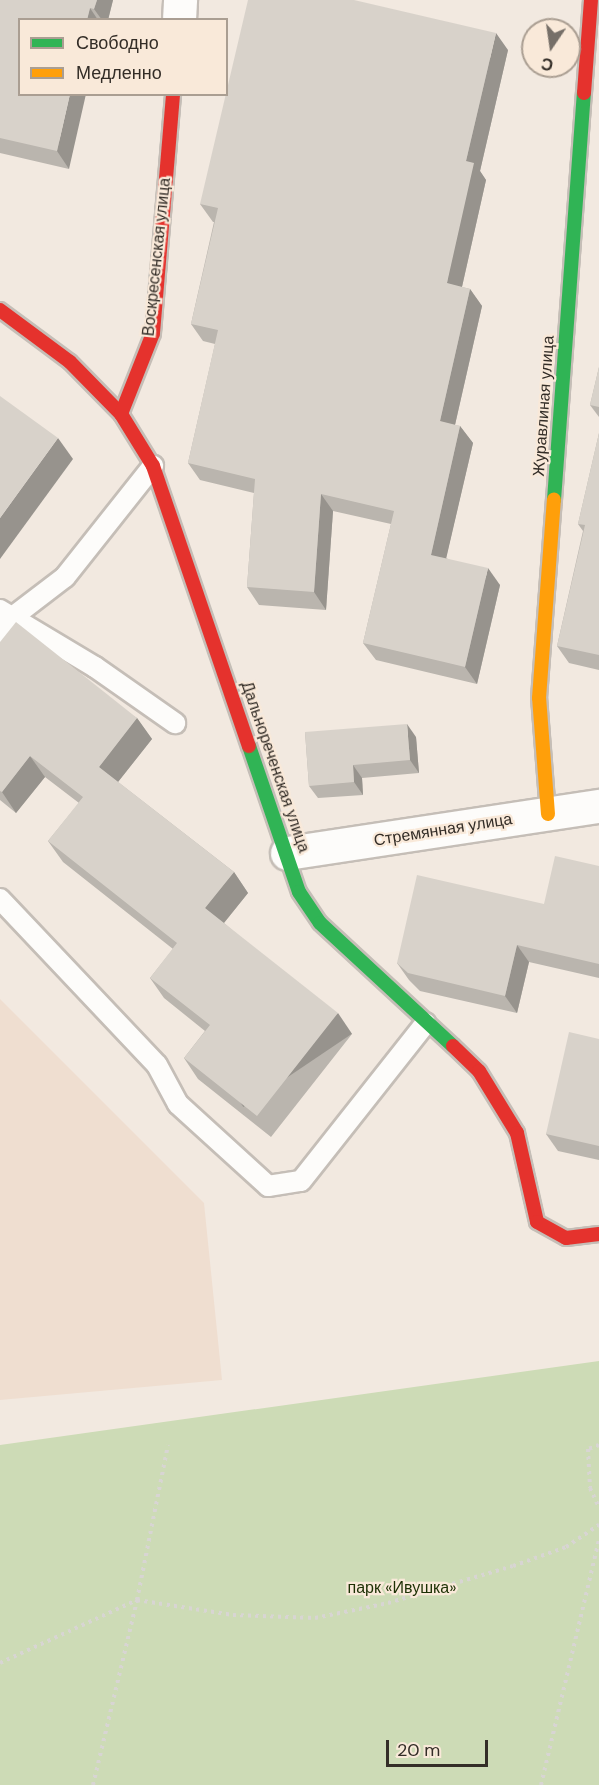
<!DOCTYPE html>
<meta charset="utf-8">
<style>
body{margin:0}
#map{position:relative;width:599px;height:1785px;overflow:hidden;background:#f2e9e0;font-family:"DM Sans",sans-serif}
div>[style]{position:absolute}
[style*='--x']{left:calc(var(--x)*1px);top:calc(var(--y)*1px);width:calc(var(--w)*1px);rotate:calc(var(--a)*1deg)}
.built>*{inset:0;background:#efded0}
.green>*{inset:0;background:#cddbb6}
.path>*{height:4px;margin-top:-2px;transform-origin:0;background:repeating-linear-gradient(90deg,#d8d5d3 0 3px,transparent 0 7.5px)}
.roads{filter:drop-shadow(2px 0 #c5beb7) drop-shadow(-2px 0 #c5beb7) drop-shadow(0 2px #c5beb7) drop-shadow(0 -2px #c5beb7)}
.lane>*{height:20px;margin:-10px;padding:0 10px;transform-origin:10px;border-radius:10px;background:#fdfcfa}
.street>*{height:33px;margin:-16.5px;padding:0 16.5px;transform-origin:16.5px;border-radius:16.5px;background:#fdfcfa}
.fast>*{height:14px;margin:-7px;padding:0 7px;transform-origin:7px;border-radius:7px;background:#30b455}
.slow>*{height:14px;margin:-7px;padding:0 7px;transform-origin:7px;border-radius:7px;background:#ff9f0a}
.jam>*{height:14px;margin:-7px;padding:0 7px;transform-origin:7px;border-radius:7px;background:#e5322d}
.wall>*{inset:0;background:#bab5ae}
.shaded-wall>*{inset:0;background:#97938d;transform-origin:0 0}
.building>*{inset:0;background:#d8d2ca}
span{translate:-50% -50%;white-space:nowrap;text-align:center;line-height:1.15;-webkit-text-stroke:4.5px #f9e9d9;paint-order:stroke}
.street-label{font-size:16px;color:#332d27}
.park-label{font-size:16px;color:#1c3004}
.legend{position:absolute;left:18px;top:18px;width:210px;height:78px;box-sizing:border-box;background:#f9e9d9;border:2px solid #aa9e92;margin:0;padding:8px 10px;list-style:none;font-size:18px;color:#332d27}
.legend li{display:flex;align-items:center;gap:12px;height:30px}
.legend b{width:30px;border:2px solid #aa9e92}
.north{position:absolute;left:521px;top:18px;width:60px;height:60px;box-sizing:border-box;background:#f9e9d9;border:2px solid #aa9e92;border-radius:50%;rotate:193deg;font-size:16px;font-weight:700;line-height:24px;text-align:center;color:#332d27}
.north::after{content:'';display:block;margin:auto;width:21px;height:27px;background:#766f68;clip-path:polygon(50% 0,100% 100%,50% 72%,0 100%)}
.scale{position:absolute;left:386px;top:1740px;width:102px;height:27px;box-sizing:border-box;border:3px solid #332d27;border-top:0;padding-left:8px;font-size:18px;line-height:21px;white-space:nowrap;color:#332d27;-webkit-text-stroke:4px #f9e9d9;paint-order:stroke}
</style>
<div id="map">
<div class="built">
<div style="clip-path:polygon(0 999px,204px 1203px,222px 1380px,0 1400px)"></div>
</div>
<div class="green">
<div style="clip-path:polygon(599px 1361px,599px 1785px,0 1785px,0 1445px)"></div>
</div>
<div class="path">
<div style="--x:599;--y:1445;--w:12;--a:160"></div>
<div style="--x:588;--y:1449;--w:39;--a:87"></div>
<div style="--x:590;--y:1488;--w:21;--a:65"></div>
<div style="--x:0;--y:1663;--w:151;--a:-24.7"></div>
<div style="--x:137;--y:1600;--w:97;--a:8.9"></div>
<div style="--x:233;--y:1615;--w:82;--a:2.1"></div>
<div style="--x:315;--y:1618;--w:75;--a:-11.6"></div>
<div style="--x:388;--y:1603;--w:130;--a:-16.5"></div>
<div style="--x:513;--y:1566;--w:56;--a:-19.7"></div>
<div style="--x:566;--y:1547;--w:40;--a:-34"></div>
<div style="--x:93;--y:1785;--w:190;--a:-76.6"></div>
<div style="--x:137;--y:1600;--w:158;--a:-78.7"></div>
<div style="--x:541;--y:1785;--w:252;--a:-76.7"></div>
</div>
<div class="roads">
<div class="lane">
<div style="--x:0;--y:610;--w:111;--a:31"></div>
<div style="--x:95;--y:667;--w:98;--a:35"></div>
<div style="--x:0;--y:634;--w:23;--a:-52"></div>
<div style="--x:14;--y:616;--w:64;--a:-37.4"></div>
<div style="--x:65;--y:577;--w:142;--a:-51.6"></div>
<div style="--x:0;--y:899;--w:228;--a:46.6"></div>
<div style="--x:157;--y:1065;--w:44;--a:61.7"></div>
<div style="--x:178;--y:1104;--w:122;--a:42.3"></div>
<div style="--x:268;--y:1186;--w:33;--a:-9"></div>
<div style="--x:301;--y:1181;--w:201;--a:-51.7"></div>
</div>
<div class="street">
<div style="--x:179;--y:20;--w:20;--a:-87"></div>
<div style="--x:287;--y:853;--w:316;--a:-8.6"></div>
</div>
<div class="fast">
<div style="--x:554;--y:500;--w:408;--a:-85.8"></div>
<div style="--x:249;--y:746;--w:154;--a:71.1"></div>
<div style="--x:299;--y:892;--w:37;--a:56"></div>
<div style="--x:320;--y:923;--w:181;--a:42.8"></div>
</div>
<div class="slow">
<div style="--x:548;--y:814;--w:116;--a:-94.4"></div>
<div style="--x:539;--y:698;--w:199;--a:-85.7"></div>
</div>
<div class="jam">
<div style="--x:584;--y:93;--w:93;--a:-85.7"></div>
<div style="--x:0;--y:310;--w:87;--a:36.6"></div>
<div style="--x:70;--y:362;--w:73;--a:45.6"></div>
<div style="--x:121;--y:414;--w:61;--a:58.4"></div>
<div style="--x:153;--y:466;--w:296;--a:71.1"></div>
<div style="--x:121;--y:414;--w:87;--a:-68.4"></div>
<div style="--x:153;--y:333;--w:240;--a:-85.2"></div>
<div style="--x:453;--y:1046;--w:36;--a:44"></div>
<div style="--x:479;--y:1071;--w:73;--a:58.5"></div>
<div style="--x:517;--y:1133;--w:91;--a:77.3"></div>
<div style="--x:537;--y:1222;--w:33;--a:29"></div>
<div style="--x:566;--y:1238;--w:33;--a:-7"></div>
</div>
</div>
<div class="wall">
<div style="clip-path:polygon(0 0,113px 0,108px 20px,20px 20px,69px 169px,0 153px)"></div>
<div style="clip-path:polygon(508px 50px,480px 171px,486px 180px,462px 287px,470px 289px,482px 306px,455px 425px,460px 426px,473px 443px,446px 558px,500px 585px,477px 684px,376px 660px,363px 643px,391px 524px,333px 511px,326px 610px,259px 605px,247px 587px,254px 493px,200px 480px,188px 463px,215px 344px,203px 341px,191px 324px,214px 222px,213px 222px,200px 204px)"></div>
<div style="clip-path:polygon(599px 367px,599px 417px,590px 405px)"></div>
<div style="clip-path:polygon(599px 433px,599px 670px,569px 663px,557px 646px,583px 531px,578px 524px)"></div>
<div style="clip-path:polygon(0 642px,137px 718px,152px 739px,118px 782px,234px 872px,248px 893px,224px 923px,352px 1034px,271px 1137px,198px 1079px,184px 1058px,205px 1031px,164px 998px,150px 978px,173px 949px,63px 862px,48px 841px,79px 803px,45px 777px,16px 813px,0 800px)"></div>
<div style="clip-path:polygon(305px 732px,416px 737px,419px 773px,362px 778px,363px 795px,318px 798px,309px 786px)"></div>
<div style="clip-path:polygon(599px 866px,599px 978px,529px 962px,517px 1013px,420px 991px,409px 980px,397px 963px,544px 904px)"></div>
<div style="clip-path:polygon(599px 1039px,599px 1160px,558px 1151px,546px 1134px)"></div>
</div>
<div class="shaded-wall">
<div style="clip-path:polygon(97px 0,113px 0,108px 20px,102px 20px,94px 9px)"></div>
<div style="clip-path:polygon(90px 8px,98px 20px,87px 20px)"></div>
<div style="clip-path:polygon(496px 33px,508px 50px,480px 171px,486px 180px,459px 300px,447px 283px,466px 161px)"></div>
<div style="clip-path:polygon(70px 94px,86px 94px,69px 169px,57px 151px)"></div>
<div style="clip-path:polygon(470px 289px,482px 306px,452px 438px,440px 421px)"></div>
<div style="clip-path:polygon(460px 426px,473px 443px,443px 572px,431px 555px)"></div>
<div style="clip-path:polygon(58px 438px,73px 459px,0 559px,0 518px)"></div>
<div style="clip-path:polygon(321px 494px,333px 511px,326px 610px,314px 592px)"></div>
<div style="clip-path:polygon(488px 568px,500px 585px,477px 684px,465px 667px)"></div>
<div style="clip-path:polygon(137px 718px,152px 739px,114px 787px,99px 767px)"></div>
<div style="clip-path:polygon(407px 724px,416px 737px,419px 773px,410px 760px)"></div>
<div style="clip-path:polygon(30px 756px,45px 777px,16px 813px,2px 792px)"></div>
<div style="clip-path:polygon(353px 765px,362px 778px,363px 795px,354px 782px)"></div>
<div style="clip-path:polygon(234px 872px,248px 893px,219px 929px,205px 908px)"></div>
<div style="clip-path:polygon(517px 945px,529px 962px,517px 1013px,505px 996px)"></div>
<div style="left:338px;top:1013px;width:25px;height:131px;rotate:56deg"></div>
</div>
<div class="building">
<div style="clip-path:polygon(0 0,97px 0,94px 9px,90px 8px,87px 20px,20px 20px,20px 94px,70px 94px,57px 151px,0 138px)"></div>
<div style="clip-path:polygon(248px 0,354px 0,496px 33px,466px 161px,474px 163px,447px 283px,470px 289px,440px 421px,460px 426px,431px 555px,488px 568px,465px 667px,363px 643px,394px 511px,321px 494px,314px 592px,247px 587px,255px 479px,188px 463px,218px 330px,191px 324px,218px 208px,200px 204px)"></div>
<div style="clip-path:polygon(599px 367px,599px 407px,590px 405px)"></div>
<div style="clip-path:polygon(0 396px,58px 438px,0 518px)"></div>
<div style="clip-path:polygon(599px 433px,599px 655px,557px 646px,585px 525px,578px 524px)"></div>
<div style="clip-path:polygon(16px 622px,137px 718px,99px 767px,234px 872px,205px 908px,338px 1013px,257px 1116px,184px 1058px,210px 1025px,150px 978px,177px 943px,48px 841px,83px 797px,30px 756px,2px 792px,0 791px,0 642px)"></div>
<div style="clip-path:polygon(407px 724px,410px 760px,353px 765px,354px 782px,309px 786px,305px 732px)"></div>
<div style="clip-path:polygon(555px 856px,599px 866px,599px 964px,517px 945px,505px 996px,408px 973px,397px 963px,417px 875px,544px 904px)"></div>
<div style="clip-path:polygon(569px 1032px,599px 1039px,599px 1146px,546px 1134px)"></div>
</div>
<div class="street-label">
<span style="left:157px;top:257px;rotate:-84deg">Воскресенская улица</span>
<span style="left:544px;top:406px;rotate:-86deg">Журавлиная улица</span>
<span style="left:275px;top:767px;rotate:71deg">Дальнореченская улица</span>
<span style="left:443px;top:830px;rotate:-9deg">Стремянная улица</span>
</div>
<div class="park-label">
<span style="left:402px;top:1588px">парк «Ивушка»</span>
</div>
<ul class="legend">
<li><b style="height:8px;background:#30b455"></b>Свободно</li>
<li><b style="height:8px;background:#ff9f0a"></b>Медленно</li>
</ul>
<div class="north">С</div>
<div class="scale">20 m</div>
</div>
